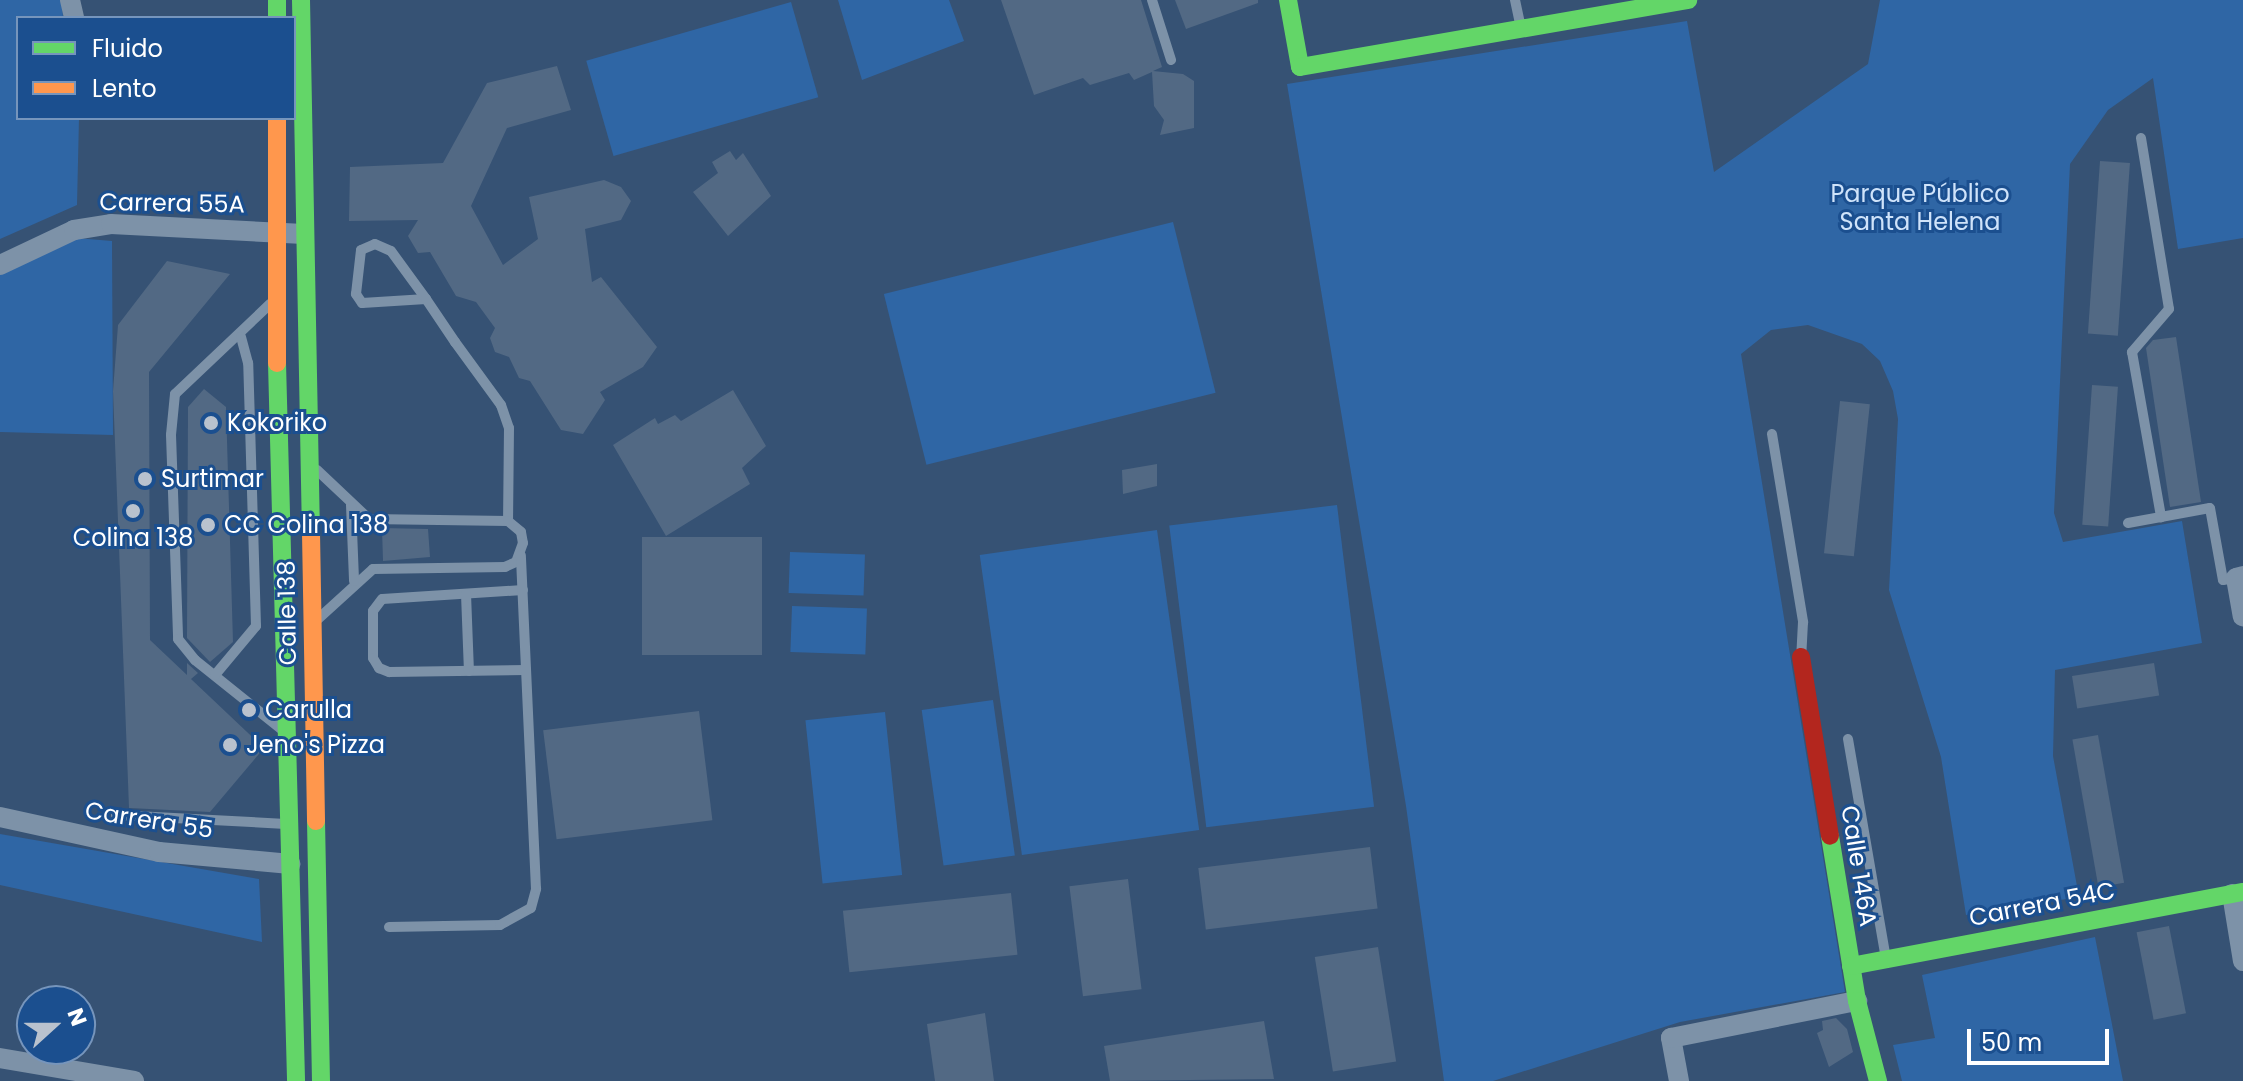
<!DOCTYPE html>
<meta charset="utf-8">
<style>
body{margin:0}
#map{position:relative;width:2243px;height:1081px;overflow:hidden;background:#365274;font-family:Poppins,sans-serif}
div>[style]{position:absolute}
[style*='--x']{left:calc(var(--x)*1px);top:calc(var(--y)*1px);width:calc(var(--w)*1px);rotate:calc(var(--a)*1deg)}
.green>*{inset:0;background:#2f66a5;transform-origin:0 0}
.building>*{inset:0;background:#526984;transform-origin:0 0}
.lane>*{height:10px;margin:-5px;padding:0 5px;transform-origin:5px;border-radius:5px;background:#7d92a8}
.street>*{height:20px;margin:-10px;padding:0 10px;transform-origin:10px;border-radius:10px;background:#7d92a8}
.fast>*{height:18px;margin:-9px;padding:0 9px;transform-origin:9px;border-radius:9px;background:#63d668}
.slow>*{height:18px;margin:-9px;padding:0 9px;transform-origin:9px;border-radius:9px;background:#ff974d}
.jam>*{height:18px;margin:-9px;padding:0 9px;transform-origin:9px;border-radius:9px;background:#b3261e}
.dots>*{width:22px;height:22px;translate:-50% -50%;box-sizing:border-box;border:4px solid #1b4f8f;border-radius:50%}
span{translate:-50% -50%;white-space:nowrap;text-align:center;line-height:1.15;-webkit-text-stroke:6px #1b4f8f;paint-order:stroke}
.park-label{font-size:24px;color:#cfe3fa}
.street-label{font-size:24px;color:#fff}
.poi-label{font-size:24px;color:#fff}
.left{translate:0 -50%;text-align:left}
.legend{position:absolute;left:16px;top:16px;width:280px;height:104px;box-sizing:border-box;background:#1b4f8f;border:2px solid #7695bc;margin:0;padding:10px 14px;list-style:none;font-size:24px;color:#fff}
.legend li{display:flex;align-items:center;gap:16px;height:40px}
.legend b{width:40px;border:2px solid #7695bc}
.north{position:absolute;left:16px;top:985px;width:80px;height:80px;box-sizing:border-box;background:#1b4f8f;border:2px solid #7695bc;border-radius:50%;rotate:69deg;font-size:22px;font-weight:700;line-height:32px;text-align:center;color:#fff}
.north::after{content:'';display:block;margin:auto;width:28px;height:36px;background:#b9c2ce;clip-path:polygon(50% 0,100% 100%,50% 72%,0 100%)}
.scale{position:absolute;left:1967px;top:1029px;width:142px;height:36px;box-sizing:border-box;border:4px solid #fff;border-top:0;padding-left:10px;font-size:24px;line-height:28px;white-space:nowrap;color:#fff;-webkit-text-stroke:6px #1b4f8f;paint-order:stroke}
</style>
<div id="map">
<div class="green">
<div style="clip-path:polygon(0 0,62px 0,63px 18px,18px 18px,18px 118px,79px 118px,77px 205px,0 239px)"></div>
<div style="clip-path:polygon(838px 0,949px 0,964px 41px,862px 80px)"></div>
<div style="clip-path:polygon(1880px 0,2243px 0,2243px 238px,2178px 249px,2153px 78px,2108px 110px,2070px 164px,2054px 513px,2063px 542px,2182px 521px,2202px 643px,2055px 670px,2053px 756px,2079px 897px,1966px 915px,1941px 757px,1889px 590px,1898px 419px,1893px 391px,1880px 361px,1862px 344px,1808px 325px,1771px 330px,1741px 354px,1845px 992px,1680px 1022px,1493px 1081px,1444px 1081px,1406px 806px,1287px 84px,1687px 21px,1714px 172px,1868px 64px)"></div>
<div style="left:791px;top:2px;width:99px;height:213px;rotate:74deg"></div>
<div style="left:1173px;top:222px;width:176px;height:298px;rotate:76deg"></div>
<div style="clip-path:polygon(76px 238px,112px 241px,113px 435px,0 432px,0 275px)"></div>
<div style="left:1337px;top:505px;width:304px;height:169px;rotate:83deg"></div>
<div style="left:1157px;top:530px;width:303px;height:179px;rotate:82deg"></div>
<div style="left:790px;top:552px;width:75px;height:41px;rotate:2deg"></div>
<div style="left:792px;top:606px;width:75px;height:46px;rotate:2deg"></div>
<div style="left:993px;top:700px;width:157px;height:72px;rotate:82deg"></div>
<div style="left:885px;top:712px;width:164px;height:80px;rotate:84deg"></div>
<div style="clip-path:polygon(0 834px,259px 879px,262px 942px,0 885px)"></div>
<div style="clip-path:polygon(2095px 937px,2123px 1081px,1902px 1081px,1893px 1045px,1935px 1038px,1922px 975px)"></div>
</div>
<div class="building">
<div style="clip-path:polygon(1001px 0,1141px 0,1162px 67px,1153px 71px,1183px 74px,1194px 81px,1194px 128px,1160px 135px,1164px 120px,1154px 106px,1152px 72px,1134px 80px,1129px 73px,1090px 85px,1083px 78px,1034px 95px)"></div>
<div style="clip-path:polygon(1175px 0,1258px 0,1258px 3px,1186px 29px)"></div>
<div style="clip-path:polygon(557px 66px,571px 110px,507px 128px,471px 206px,503px 265px,538px 239px,529px 197px,604px 180px,621px 187px,631px 201px,621px 220px,585px 229px,592px 282px,601px 277px,657px 347px,643px 367px,600px 392px,605px 400px,583px 434px,561px 430px,530px 381px,519px 378px,509px 357px,495px 352px,490px 338px,495px 328px,476px 302px,456px 296px,430px 252px,418px 253px,408px 236px,418px 220px,349px 221px,350px 167px,443px 163px,487px 83px)"></div>
<div style="clip-path:polygon(730px 151px,736px 160px,743px 153px,771px 196px,728px 236px,693px 192px,718px 173px,712px 162px)"></div>
<div style="left:2100px;top:161px;width:30px;height:173px;rotate:4deg"></div>
<div style="clip-path:polygon(167px 261px,230px 274px,149px 372px,150px 640px,187px 675px,187px 663px,198px 673px,191px 679px,264px 748px,210px 812px,129px 808px,113px 391px,118px 325px)"></div>
<div style="clip-path:polygon(2176px 337px,2201px 502px,2170px 507px,2146px 348px,2153px 340px)"></div>
<div style="left:2092px;top:385px;width:26px;height:140px;rotate:4deg"></div>
<div style="clip-path:polygon(204px 389px,226px 407px,233px 642px,210px 662px,187px 638px,188px 407px)"></div>
<div style="clip-path:polygon(733px 390px,766px 446px,742px 468px,750px 484px,666px 536px,613px 445px,655px 418px,658px 424px,675px 415px,681px 421px)"></div>
<div style="left:1840px;top:401px;width:30px;height:153px;rotate:6deg"></div>
<div style="clip-path:polygon(1157px 464px,1157px 486px,1123px 494px,1122px 470px)"></div>
<div style="clip-path:polygon(382px 528px,428px 529px,430px 557px,383px 561px)"></div>
<div style="left:762px;top:537px;width:118px;height:120px;rotate:90deg"></div>
<div style="left:2154px;top:663px;width:33px;height:83px;rotate:81deg"></div>
<div style="left:699px;top:711px;width:110px;height:157px;rotate:83deg"></div>
<div style="left:2098px;top:735px;width:150px;height:26px;rotate:80deg"></div>
<div style="left:1370px;top:847px;width:62px;height:173px;rotate:83deg"></div>
<div style="left:1128px;top:879px;width:111px;height:59px;rotate:83deg"></div>
<div style="left:1011px;top:893px;width:62px;height:169px;rotate:84deg"></div>
<div style="left:2169px;top:926px;width:89px;height:33px;rotate:79deg"></div>
<div style="left:1378px;top:947px;width:116px;height:64px;rotate:81deg"></div>
<div style="clip-path:polygon(985px 1013px,994px 1081px,935px 1081px,927px 1024px)"></div>
<div style="clip-path:polygon(1836px 1018px,1847px 1029px,1853px 1052px,1829px 1067px,1817px 1033px,1823px 1030px,1822px 1021px)"></div>
<div style="clip-path:polygon(1264px 1021px,1274px 1079px,1110px 1081px,1104px 1046px)"></div>
</div>
<div class="lane">
<div style="--x:1152;--y:0;--w:63;--a:72.4"></div>
<div style="--x:1515;--y:0;--w:29;--a:78"></div>
<div style="--x:2141;--y:138;--w:173;--a:80.7"></div>
<div style="--x:2169;--y:309;--w:57;--a:130.7"></div>
<div style="--x:2132;--y:352;--w:168;--a:80"></div>
<div style="--x:426;--y:299;--w:64;--a:176.4"></div>
<div style="--x:362;--y:303;--w:11;--a:-124"></div>
<div style="--x:356;--y:294;--w:44;--a:-83.5"></div>
<div style="--x:361;--y:250;--w:15;--a:-23"></div>
<div style="--x:375;--y:244;--w:17;--a:24"></div>
<div style="--x:391;--y:251;--w:59;--a:53.9"></div>
<div style="--x:426;--y:299;--w:52;--a:56"></div>
<div style="--x:455;--y:342;--w:78;--a:53.9"></div>
<div style="--x:501;--y:405;--w:24;--a:71"></div>
<div style="--x:509;--y:428;--w:93;--a:90.6"></div>
<div style="--x:270;--y:304;--w:131;--a:136.5"></div>
<div style="--x:175;--y:394;--w:41;--a:95.6"></div>
<div style="--x:171;--y:435;--w:204;--a:88"></div>
<div style="--x:178;--y:639;--w:27;--a:51"></div>
<div style="--x:195;--y:660;--w:110;--a:38.7"></div>
<div style="--x:1772;--y:434;--w:191;--a:80.6"></div>
<div style="--x:1803;--y:622;--w:33;--a:93"></div>
<div style="--x:317;--y:470;--w:71;--a:43.3"></div>
<div style="--x:369;--y:519;--w:139;--a:0.8"></div>
<div style="--x:508;--y:521;--w:17;--a:40"></div>
<div style="--x:521;--y:532;--w:11;--a:80"></div>
<div style="--x:523;--y:543;--w:20;--a:110"></div>
<div style="--x:516;--y:562;--w:12;--a:156"></div>
<div style="--x:505;--y:567;--w:132;--a:179.1"></div>
<div style="--x:373;--y:569;--w:74;--a:137.7"></div>
<div style="--x:351;--y:505;--w:76;--a:87.7"></div>
<div style="--x:2128;--y:523;--w:83;--a:-10.4"></div>
<div style="--x:2210;--y:508;--w:73;--a:79.8"></div>
<div style="--x:2223;--y:580;--w:13;--a:-9"></div>
<div style="--x:523;--y:590;--w:141;--a:176.3"></div>
<div style="--x:382;--y:599;--w:15;--a:127"></div>
<div style="--x:373;--y:611;--w:47;--a:90"></div>
<div style="--x:373;--y:658;--w:12;--a:59"></div>
<div style="--x:379;--y:668;--w:11;--a:22"></div>
<div style="--x:389;--y:672;--w:137;--a:-0.8"></div>
<div style="--x:466;--y:594;--w:77;--a:87.8"></div>
<div style="--x:215;--y:675;--w:64;--a:-50.1"></div>
<div style="--x:256;--y:626;--w:263;--a:-91.7"></div>
<div style="--x:248;--y:363;--w:27;--a:-105"></div>
<div style="--x:1848;--y:739;--w:222;--a:80.2"></div>
<div style="--x:116;--y:815;--w:170;--a:3"></div>
<div style="--x:389;--y:927;--w:111;--a:-1"></div>
<div style="--x:500;--y:925;--w:35;--a:-29"></div>
<div style="--x:531;--y:908;--w:20;--a:-75"></div>
<div style="--x:536;--y:889;--w:334;--a:-92.6"></div>
<div style="--x:40;--y:1065;--w:16;--a:-79"></div>
</div>
<div class="street">
<div style="--x:70;--y:0;--w:18;--a:77"></div>
<div style="--x:0;--y:265;--w:82;--a:-25.3"></div>
<div style="--x:74;--y:230;--w:37;--a:-9"></div>
<div style="--x:111;--y:224;--w:193;--a:3"></div>
<div style="--x:2243;--y:576;--w:7;--a:164"></div>
<div style="--x:2236;--y:578;--w:39;--a:80"></div>
<div style="--x:0;--y:817;--w:163;--a:12.4"></div>
<div style="--x:159;--y:852;--w:132;--a:5.2"></div>
<div style="--x:2232;--y:894;--w:68;--a:80.7"></div>
<div style="--x:0;--y:1058;--w:136;--a:9.7"></div>
<div style="--x:1679;--y:1081;--w:44;--a:-100.5"></div>
<div style="--x:1671;--y:1038;--w:190;--a:-11.3"></div>
</div>
<div class="fast">
<div style="--x:277;--y:0;--w:18;--a:90"></div>
<div style="--x:301;--y:0;--w:533;--a:88.93"></div>
<div style="--x:1288;--y:0;--w:68;--a:79.8"></div>
<div style="--x:1300;--y:67;--w:394;--a:-9.8"></div>
<div style="--x:277;--y:363;--w:718;--a:88.48"></div>
<div style="--x:316;--y:821;--w:260;--a:88.9"></div>
<div style="--x:1830;--y:836;--w:167;--a:80.7"></div>
<div style="--x:1857;--y:1001;--w:83;--a:75.3"></div>
<div style="--x:1851;--y:966;--w:399;--a:-10.7"></div>
</div>
<div class="slow">
<div style="--x:277;--y:363;--w:245;--a:-90"></div>
<div style="--x:311;--y:533;--w:288;--a:89"></div>
</div>
<div class="jam">
<div style="--x:1801;--y:657;--w:181;--a:80.8"></div>
</div>
<div class="dots">
<div style="left:211px;top:423px;background:#b9c2ce"></div>
<div style="left:145px;top:479px;background:#b9c2ce"></div>
<div style="left:133px;top:511px;background:#b9c2ce"></div>
<div style="left:208px;top:525px;background:#b9c2ce"></div>
<div style="left:249px;top:710px;background:#b9c2ce"></div>
<div style="left:230px;top:745px;background:#b9c2ce"></div>
</div>
<div class="park-label">
<span style="left:1920px;top:208px">Parque Público<br>Santa Helena</span>
</div>
<div class="street-label">
<span style="left:172px;top:203px;rotate:1deg">Carrera 55A</span>
<span style="left:287px;top:613px;rotate:-91deg">Calle 138</span>
<span style="left:149px;top:820px;rotate:9deg">Carrera 55</span>
<span style="left:1859px;top:866px;rotate:81deg">Calle 146A</span>
<span style="left:2042px;top:904px;rotate:-11deg">Carrera 54C</span>
</div>
<div class="poi-label">
<span class="left" style="left:227px;top:423px">Kokoriko</span>
<span class="left" style="left:161px;top:479px">Surtimar</span>
<span class="left" style="left:224px;top:525px">CC Colina 138</span>
<span style="left:133px;top:538px">Colina 138</span>
<span class="left" style="left:265px;top:710px">Carulla</span>
<span class="left" style="left:246px;top:745px">Jeno's Pizza</span>
</div>
<ul class="legend">
<li><b style="height:10px;background:#63d668"></b>Fluido</li>
<li><b style="height:10px;background:#ff974d"></b>Lento</li>
</ul>
<div class="north">N</div>
<div class="scale">50 m</div>
</div>
